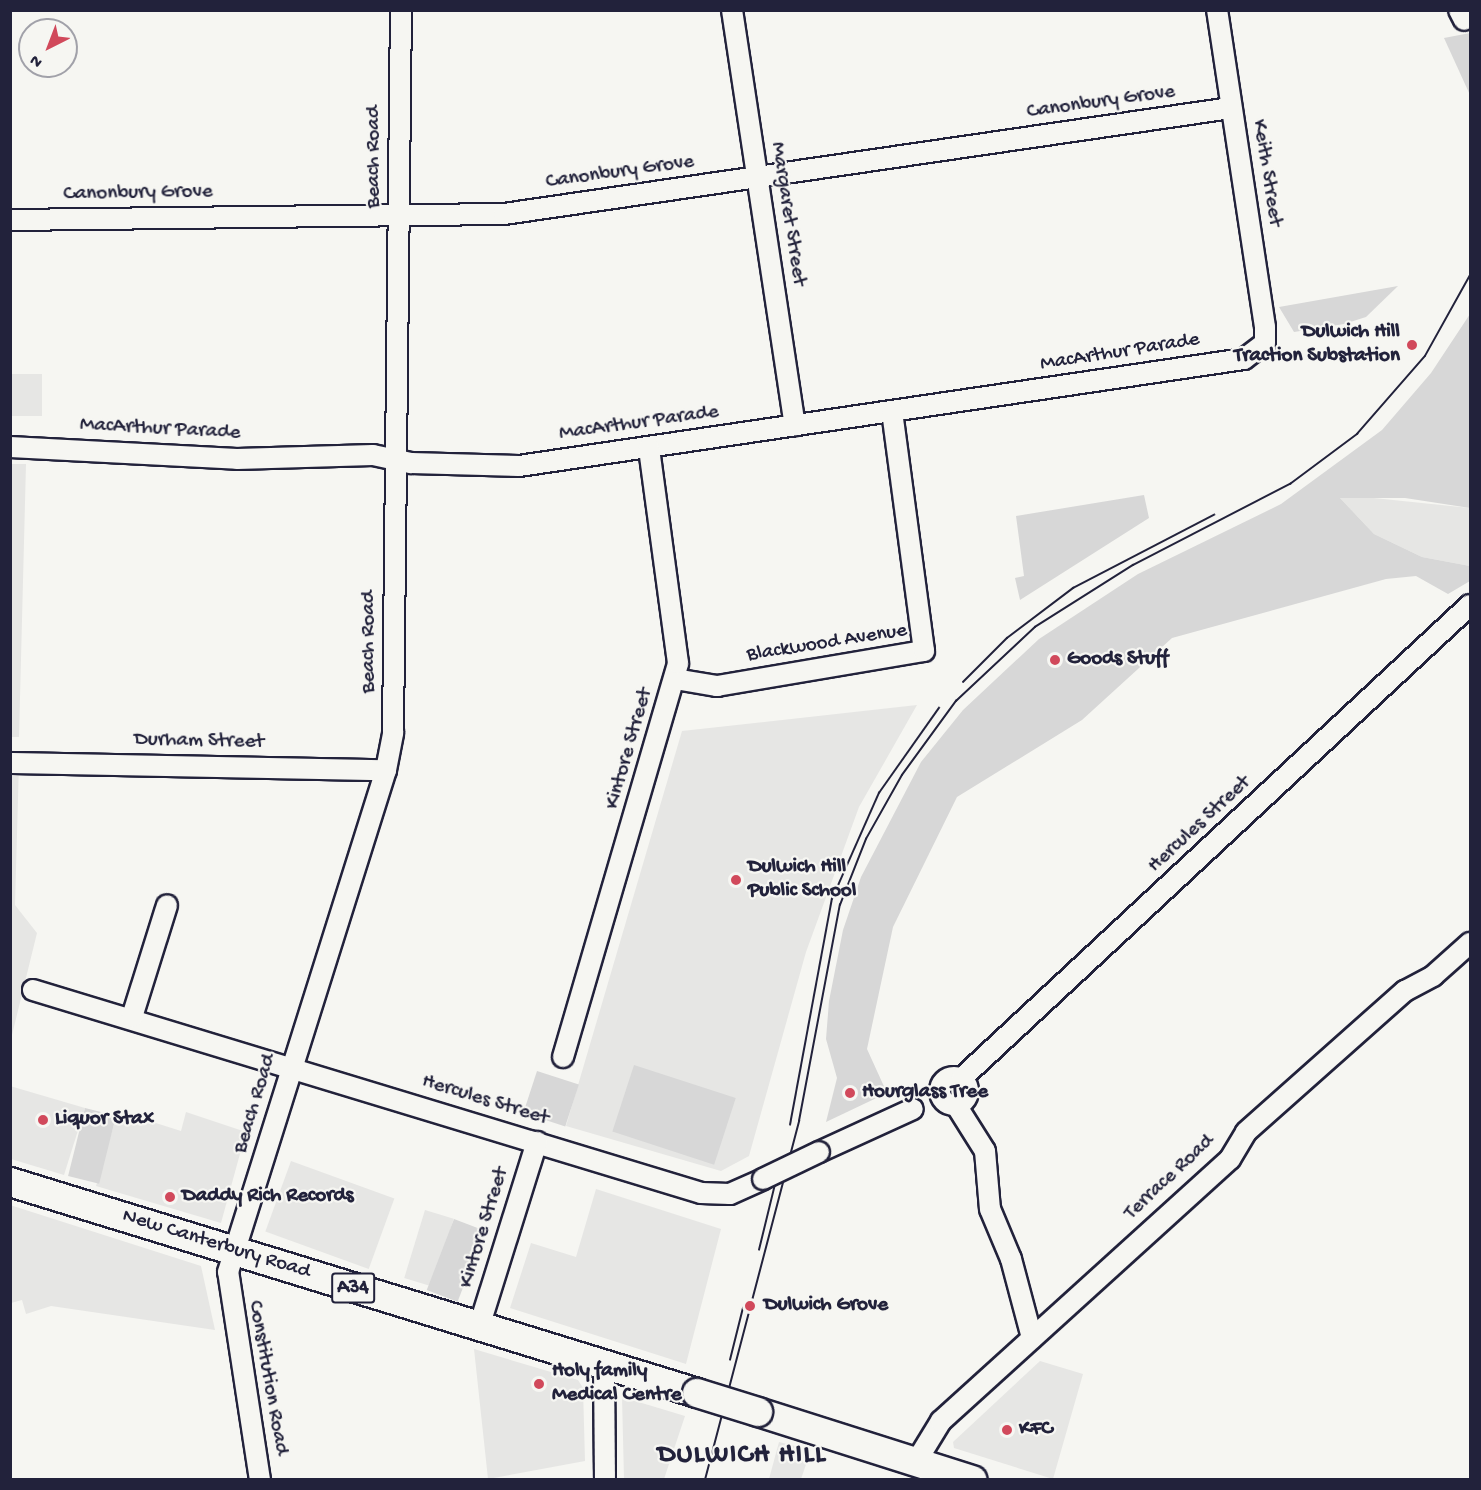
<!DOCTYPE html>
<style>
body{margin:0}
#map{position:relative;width:1481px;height:1490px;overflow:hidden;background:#f6f6f2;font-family:"Gochi Hand",sans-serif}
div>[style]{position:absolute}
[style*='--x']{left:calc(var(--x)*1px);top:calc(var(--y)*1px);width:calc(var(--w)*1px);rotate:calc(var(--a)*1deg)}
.built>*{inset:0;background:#e6e6e4;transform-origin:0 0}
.green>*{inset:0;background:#d7d7d7;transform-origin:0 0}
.roads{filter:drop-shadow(2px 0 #22223b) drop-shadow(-2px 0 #22223b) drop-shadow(0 2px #22223b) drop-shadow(0 -2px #22223b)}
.minor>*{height:20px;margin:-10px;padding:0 10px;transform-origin:10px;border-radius:10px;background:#f6f6f2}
.minor>.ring{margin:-10px;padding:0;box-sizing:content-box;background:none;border:20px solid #f6f6f2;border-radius:50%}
.highway>*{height:28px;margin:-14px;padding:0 14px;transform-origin:14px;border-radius:14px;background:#f6f6f2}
.tram>*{height:1.5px;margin:-0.75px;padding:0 0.75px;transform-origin:0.75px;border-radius:0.75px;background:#22223b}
.bridges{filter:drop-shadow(2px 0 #22223b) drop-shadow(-2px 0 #22223b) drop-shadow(0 2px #22223b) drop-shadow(0 -2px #22223b)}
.minor-bridge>*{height:20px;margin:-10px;padding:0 10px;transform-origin:10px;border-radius:10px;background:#f6f6f2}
.highway-bridge>*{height:28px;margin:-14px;padding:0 14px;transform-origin:14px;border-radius:14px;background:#f6f6f2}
.dots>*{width:16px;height:16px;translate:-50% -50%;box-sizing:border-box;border:3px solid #f6f6f2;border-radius:50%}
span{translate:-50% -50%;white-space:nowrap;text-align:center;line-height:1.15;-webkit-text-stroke:4.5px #f6f6f2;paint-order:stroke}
.shield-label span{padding:2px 4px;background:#f6f6f2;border:2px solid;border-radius:4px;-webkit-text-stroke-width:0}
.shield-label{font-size:20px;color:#22223b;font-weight:700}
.street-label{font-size:21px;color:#22223b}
.poi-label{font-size:21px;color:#22223b;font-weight:700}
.right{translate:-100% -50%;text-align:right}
.left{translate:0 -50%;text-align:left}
.district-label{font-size:27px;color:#22223b;font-weight:700;letter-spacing:1.5px}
.frame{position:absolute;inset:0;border:12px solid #22223b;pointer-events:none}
.north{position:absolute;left:18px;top:18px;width:60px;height:60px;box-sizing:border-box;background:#f6f6f2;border:2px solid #a1a1a9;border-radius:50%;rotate:222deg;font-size:16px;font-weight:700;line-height:24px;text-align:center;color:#22223b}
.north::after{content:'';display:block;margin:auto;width:21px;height:27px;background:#d1495b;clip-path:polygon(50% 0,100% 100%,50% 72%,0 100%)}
</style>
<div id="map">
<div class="built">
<div style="left:11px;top:374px;width:31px;height:42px"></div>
<div style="clip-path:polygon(11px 464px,26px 464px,19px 737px,10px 737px)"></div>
<div style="clip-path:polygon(1345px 495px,1470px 508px,1470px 566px,1422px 557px,1374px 534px,1340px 498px)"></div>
<div style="clip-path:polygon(917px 705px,859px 807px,806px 952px,749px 1156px,721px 1171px,566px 1126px,682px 731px)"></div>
<div style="clip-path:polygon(10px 763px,19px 763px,15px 905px,37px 933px,11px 1039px)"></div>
<div style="clip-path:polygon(10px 1086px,85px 1108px,64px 1175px,11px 1159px)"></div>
<div style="clip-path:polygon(118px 1111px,181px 1131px,186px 1112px,246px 1132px,221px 1223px,96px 1186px)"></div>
<div style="left:291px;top:1161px;width:110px;height:75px;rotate:20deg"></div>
<div style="clip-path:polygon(596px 1189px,721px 1229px,686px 1364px,510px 1308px,531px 1243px,576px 1257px)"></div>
<div style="clip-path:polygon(10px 1205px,201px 1266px,215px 1330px,51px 1306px,26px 1314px,22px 1300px,11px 1303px)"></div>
<div style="left:425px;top:1210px;width:30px;height:71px;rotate:17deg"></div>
<div style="clip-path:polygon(474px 1349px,578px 1380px,583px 1388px,585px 1461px,488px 1479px)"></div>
<div style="clip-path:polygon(1040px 1361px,1083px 1374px,1053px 1479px,954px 1448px,953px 1442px)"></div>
<div style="clip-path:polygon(622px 1397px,685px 1416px,664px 1479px,624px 1479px)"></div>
<div style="clip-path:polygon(779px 1442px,811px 1450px,801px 1479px,769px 1479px)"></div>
</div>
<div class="green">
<div style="clip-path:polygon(1470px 33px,1470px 95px,1444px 38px)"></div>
<div style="clip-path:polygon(1398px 286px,1366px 317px,1344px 324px,1294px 332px,1279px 307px)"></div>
<div style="clip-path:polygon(1470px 314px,1470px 508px,1405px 498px,1340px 498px,1374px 534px,1422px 557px,1470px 566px,1470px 581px,1448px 594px,1416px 576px,1386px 579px,1172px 638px,1082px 720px,957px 797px,893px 927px,867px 1049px,887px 1093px,826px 1122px,837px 1078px,826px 1039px,829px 1001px,843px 930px,861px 877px,921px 762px,963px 710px,1039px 639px,1138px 574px,1281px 504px,1382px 430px,1431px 373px)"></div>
<div style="clip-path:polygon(1144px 495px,1149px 518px,1020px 600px,1015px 578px,1024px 576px,1016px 516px)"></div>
<div style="left:634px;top:1065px;width:107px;height:70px;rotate:18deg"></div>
<div style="left:537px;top:1071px;width:44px;height:44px;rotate:18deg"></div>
<div style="left:85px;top:1108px;width:32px;height:70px;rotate:14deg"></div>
<div style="left:454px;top:1219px;width:33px;height:76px;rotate:21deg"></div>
</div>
<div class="roads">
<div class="minor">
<div style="--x:732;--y:10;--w:420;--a:81.4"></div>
<div style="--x:1459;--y:10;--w:11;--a:63"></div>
<div style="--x:10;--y:220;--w:494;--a:-0.7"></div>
<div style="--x:504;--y:214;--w:735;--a:-8.3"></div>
<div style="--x:10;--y:447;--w:227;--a:3"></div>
<div style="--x:237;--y:459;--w:136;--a:-1.7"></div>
<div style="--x:373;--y:455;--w:39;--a:12"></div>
<div style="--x:411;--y:463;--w:108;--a:1.6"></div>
<div style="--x:519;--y:466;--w:733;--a:-8.4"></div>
<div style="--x:1244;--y:359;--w:26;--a:-37"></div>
<div style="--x:1265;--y:343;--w:16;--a:-90"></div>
<div style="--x:1265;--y:327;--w:321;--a:-98.6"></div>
<div style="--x:675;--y:679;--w:43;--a:9.5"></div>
<div style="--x:717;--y:686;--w:210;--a:-9.6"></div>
<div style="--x:924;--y:651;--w:241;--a:-97.6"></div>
<div style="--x:10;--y:763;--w:376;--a:1.1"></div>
<div style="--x:33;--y:990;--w:698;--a:16.9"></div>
<div style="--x:701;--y:1193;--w:29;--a:2"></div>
<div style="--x:730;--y:1194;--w:36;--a:-24"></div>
<div style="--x:132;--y:1017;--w:117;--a:-72.6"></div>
<div style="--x:563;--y:1057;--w:410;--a:-73.7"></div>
<div style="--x:678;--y:663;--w:217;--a:-97.7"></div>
<div class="ring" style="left:940px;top:1077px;width:8px;height:8px"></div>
<div style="--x:962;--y:1078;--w:694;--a:-42.96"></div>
<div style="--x:956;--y:1105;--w:54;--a:57.8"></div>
<div style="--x:985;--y:1151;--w:58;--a:85.1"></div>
<div style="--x:990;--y:1209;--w:54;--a:67.2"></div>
<div style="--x:1011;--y:1259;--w:82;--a:75.1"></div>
<div style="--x:819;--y:1152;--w:103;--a:-24.6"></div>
<div style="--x:479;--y:1327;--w:194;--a:-72.6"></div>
<div style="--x:604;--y:1366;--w:114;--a:89.5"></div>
<div style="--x:916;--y:1462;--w:48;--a:-58.6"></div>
<div style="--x:941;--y:1421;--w:390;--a:-42.2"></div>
<div style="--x:1230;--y:1159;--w:31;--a:-59"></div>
<div style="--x:1246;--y:1132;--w:213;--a:-41.6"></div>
<div style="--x:1405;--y:991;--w:32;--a:-28"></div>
<div style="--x:1433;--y:976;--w:50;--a:-41.7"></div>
<div style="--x:260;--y:1480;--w:210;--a:-98.7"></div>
<div style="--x:228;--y:1272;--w:526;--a:-72.53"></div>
<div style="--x:386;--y:770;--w:38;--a:-79"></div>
<div style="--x:393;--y:733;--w:723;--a:-89.37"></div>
</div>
<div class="highway">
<div style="--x:10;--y:1182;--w:719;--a:17.07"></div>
<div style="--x:758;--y:1412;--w:225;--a:17.6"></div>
</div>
</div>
<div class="tram">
<div style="--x:963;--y:682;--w:62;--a:-45"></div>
<div style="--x:1007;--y:638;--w:83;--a:-37.1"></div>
<div style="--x:1073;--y:588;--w:159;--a:-27.4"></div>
<div style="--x:790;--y:1125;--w:230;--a:-79.5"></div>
<div style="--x:832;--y:899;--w:116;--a:-66.1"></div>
<div style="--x:879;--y:793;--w:104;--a:-54.8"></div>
<div style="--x:759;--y:1250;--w:72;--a:-76.3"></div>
<div style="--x:730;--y:1360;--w:54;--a:-76"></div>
<div style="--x:705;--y:1480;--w:371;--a:-75.3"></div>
<div style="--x:799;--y:1121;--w:220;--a:-79.3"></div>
<div style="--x:840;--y:905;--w:71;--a:-68.5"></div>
<div style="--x:866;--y:839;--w:73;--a:-60.6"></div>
<div style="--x:902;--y:775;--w:92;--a:-53.9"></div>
<div style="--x:956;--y:701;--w:108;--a:-43.1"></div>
<div style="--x:1035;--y:627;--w:116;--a:-32.3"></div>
<div style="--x:1133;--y:565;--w:177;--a:-27.3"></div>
<div style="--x:1290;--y:484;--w:84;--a:-36.7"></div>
<div style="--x:1357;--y:434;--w:103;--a:-48.9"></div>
<div style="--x:1425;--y:356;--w:93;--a:-60.9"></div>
</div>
<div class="bridges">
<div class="minor-bridge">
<div style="--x:763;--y:1179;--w:62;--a:-25.7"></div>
</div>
<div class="highway-bridge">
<div style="--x:697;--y:1393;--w:64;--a:17.3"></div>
</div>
</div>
<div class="dots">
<div style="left:1412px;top:345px;background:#d1495b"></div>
<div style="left:1055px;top:660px;background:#d1495b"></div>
<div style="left:736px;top:880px;background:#d1495b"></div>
<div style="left:850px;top:1093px;background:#d1495b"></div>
<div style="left:43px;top:1120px;background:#d1495b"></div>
<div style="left:170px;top:1197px;background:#d1495b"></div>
<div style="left:750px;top:1306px;background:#d1495b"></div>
<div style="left:539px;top:1384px;background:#d1495b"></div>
<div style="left:1007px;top:1430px;background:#d1495b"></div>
</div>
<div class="shield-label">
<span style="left:353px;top:1288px">A34</span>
</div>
<div class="street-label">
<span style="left:1101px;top:103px;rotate:-8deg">Canonbury Grove</span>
<span style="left:375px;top:157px;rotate:-90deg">Beach Road</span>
<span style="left:620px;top:173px;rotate:-8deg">Canonbury Grove</span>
<span style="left:1266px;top:173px;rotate:81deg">Keith Street</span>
<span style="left:138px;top:194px;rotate:-1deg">Canonbury Grove</span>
<span style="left:787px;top:214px;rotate:81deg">Margaret Street</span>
<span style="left:1120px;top:353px;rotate:-9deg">MacArthur Parade</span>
<span style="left:639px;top:424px;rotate:-8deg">MacArthur Parade</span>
<span style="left:160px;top:430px;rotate:3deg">MacArthur Parade</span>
<span style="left:370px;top:642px;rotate:-90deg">Beach Road</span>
<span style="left:827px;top:644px;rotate:-9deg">Blackwood Avenue</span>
<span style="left:199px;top:742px;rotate:1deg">Durham Street</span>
<span style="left:630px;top:749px;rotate:-74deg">Kintore Street</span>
<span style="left:1200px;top:825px;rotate:-43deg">Hercules Street</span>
<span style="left:485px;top:1101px;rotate:17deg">Hercules Street</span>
<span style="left:256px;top:1104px;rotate:-73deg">Beach Road</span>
<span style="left:1170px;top:1178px;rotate:-43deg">Terrace Road</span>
<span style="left:485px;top:1228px;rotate:-73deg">Kintore Street</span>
<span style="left:216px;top:1245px;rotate:17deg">New Canterbury Road</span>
<span style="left:267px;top:1378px;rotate:80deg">Constitution Road</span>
</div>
<div class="poi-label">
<span class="right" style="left:1400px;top:345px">Dulwich Hill<br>Traction Substation</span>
<span class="left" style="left:1067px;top:660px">Goods Stuff</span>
<span class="left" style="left:748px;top:880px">Dulwich Hill<br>Public School</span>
<span class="left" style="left:862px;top:1093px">Hourglass Tree</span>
<span class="left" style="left:55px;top:1120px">Liquor Stax</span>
<span class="left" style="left:182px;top:1197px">Daddy Rich Records</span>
<span class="left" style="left:764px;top:1306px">Dulwich Grove</span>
<span class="left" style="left:552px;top:1384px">Holy family<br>Medical Centre</span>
<span class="left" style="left:1019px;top:1430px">KFC</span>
</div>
<div class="district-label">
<span style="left:742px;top:1457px">DULWICH HILL</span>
</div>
<div class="frame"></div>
<div class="north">N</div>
</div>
